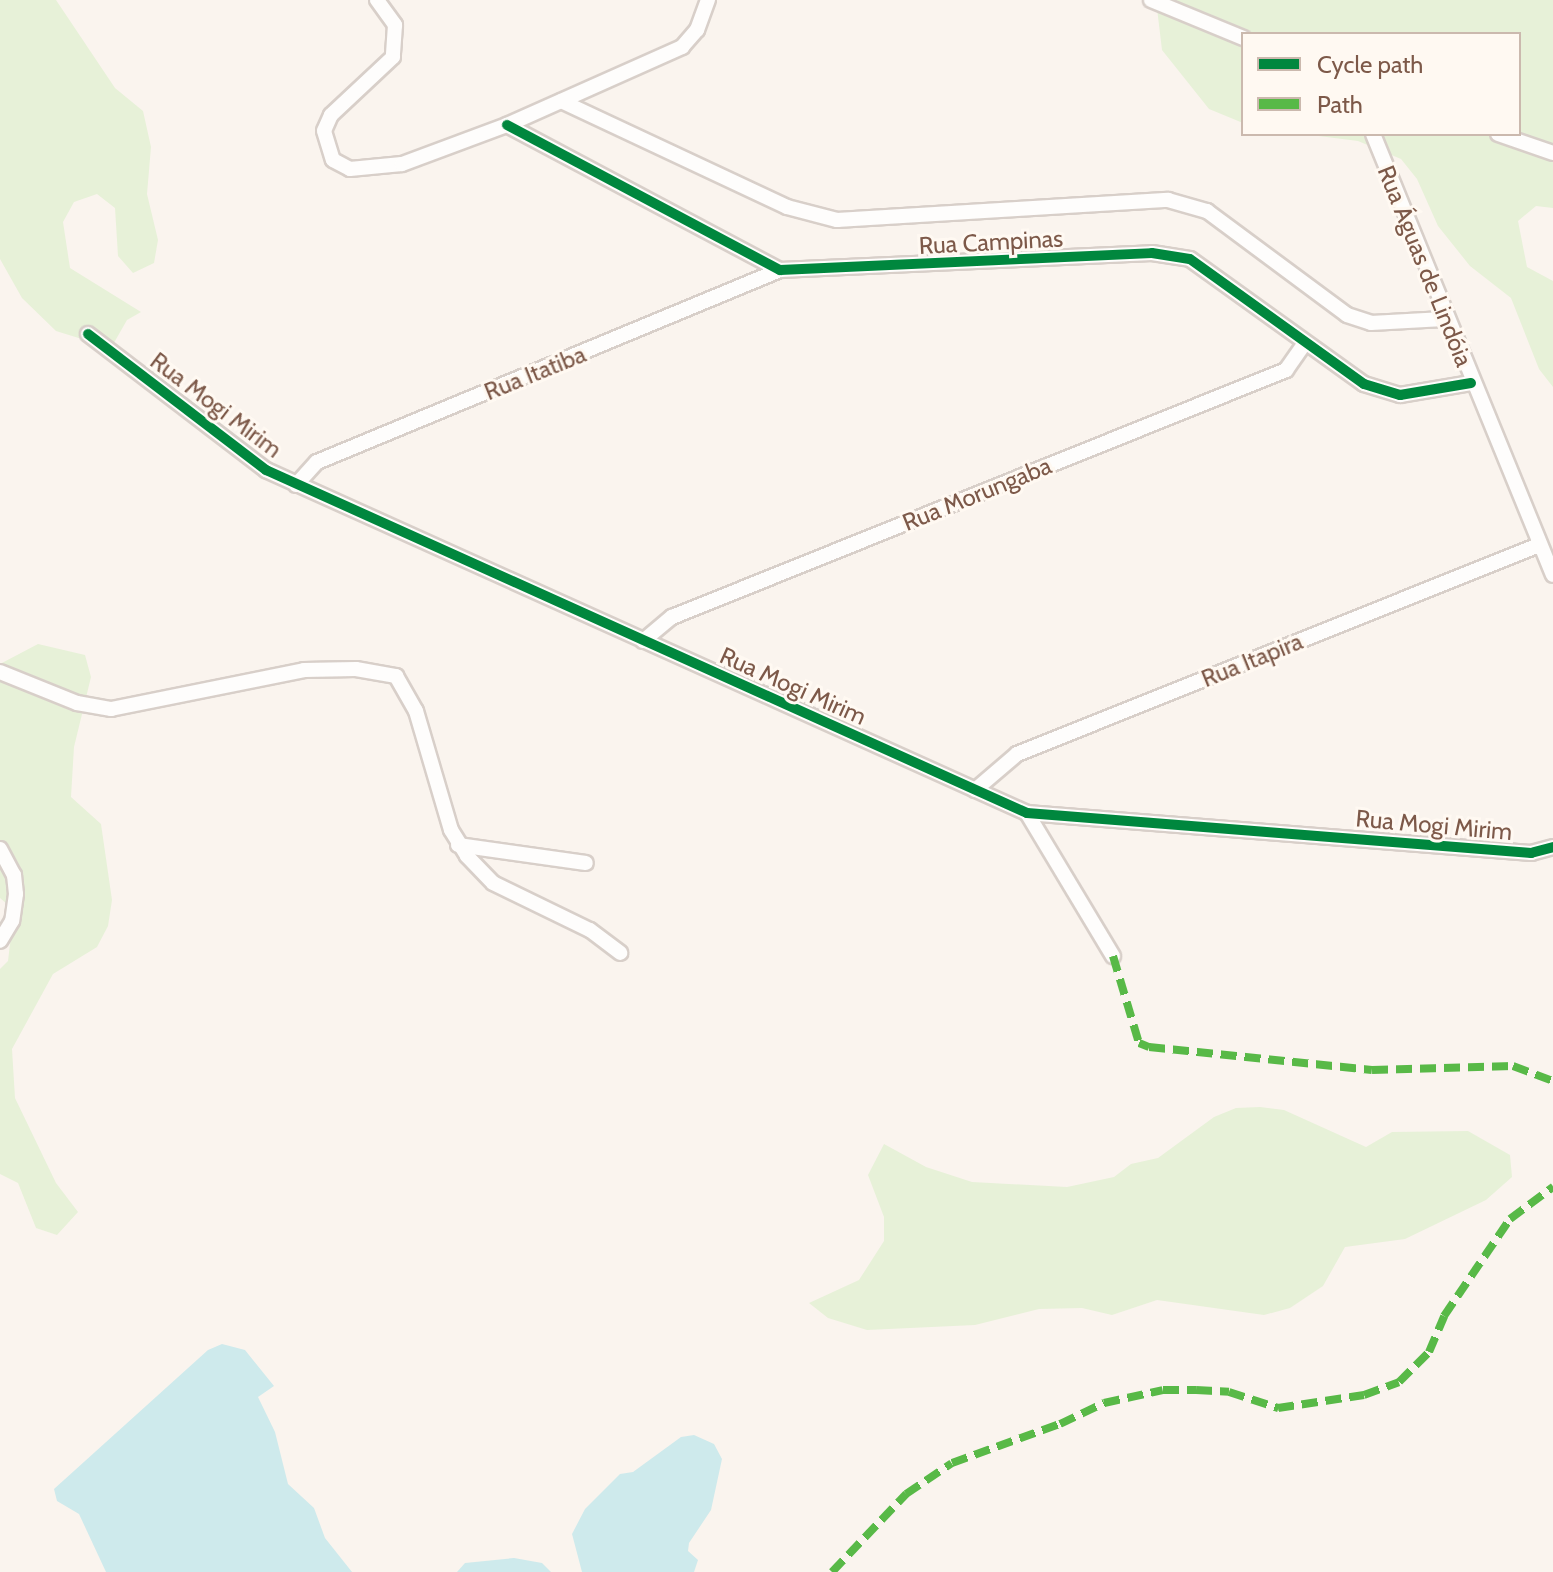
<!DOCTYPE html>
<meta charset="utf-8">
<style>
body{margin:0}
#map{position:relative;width:1553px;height:1572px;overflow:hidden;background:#faf4ee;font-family:Cabin,sans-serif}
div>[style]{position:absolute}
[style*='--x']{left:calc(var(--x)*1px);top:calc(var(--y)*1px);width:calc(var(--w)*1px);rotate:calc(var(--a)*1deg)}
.green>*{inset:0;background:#e7f1d8}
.water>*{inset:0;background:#ceeaec}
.roads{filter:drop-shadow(2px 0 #d8cfc9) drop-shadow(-2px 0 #d8cfc9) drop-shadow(0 2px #d8cfc9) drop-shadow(0 -2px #d8cfc9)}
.minor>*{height:14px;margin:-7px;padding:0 7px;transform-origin:7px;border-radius:7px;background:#fefdfc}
.quiet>*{height:8px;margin-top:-4px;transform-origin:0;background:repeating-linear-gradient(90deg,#58b947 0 16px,transparent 0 24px)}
.cycleway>*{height:10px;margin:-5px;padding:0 5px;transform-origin:5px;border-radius:5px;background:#00873e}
span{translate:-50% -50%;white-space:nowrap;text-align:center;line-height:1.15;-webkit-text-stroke:6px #fff9f2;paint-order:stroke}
.street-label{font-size:24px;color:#7d5949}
.legend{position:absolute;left:1241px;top:32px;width:280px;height:104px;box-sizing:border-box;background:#fff9f2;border:2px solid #cbb9ae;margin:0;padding:10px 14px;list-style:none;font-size:24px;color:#7d5949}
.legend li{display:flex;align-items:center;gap:16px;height:40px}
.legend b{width:40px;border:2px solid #cbb9ae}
</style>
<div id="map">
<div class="green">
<div style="clip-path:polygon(0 0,56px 0,115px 88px,143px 111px,151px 147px,147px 194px,158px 240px,154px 263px,133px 273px,118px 256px,115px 208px,97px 194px,74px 202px,63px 222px,70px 268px,141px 312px,127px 320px,111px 348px,56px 331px,22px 298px,0 259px)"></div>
<div style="clip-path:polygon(1156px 0,1553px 0,1553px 208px,1536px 206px,1518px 221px,1527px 267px,1553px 281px,1553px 387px,1539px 369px,1511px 298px,1470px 266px,1438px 226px,1417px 179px,1401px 159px,1358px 141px,1303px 134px,1519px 134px,1519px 34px,1243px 34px,1243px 123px,1209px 109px,1162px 50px)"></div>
<div style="clip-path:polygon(38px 644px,85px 655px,91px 677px,74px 747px,71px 797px,101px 824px,112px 900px,108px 926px,97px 947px,53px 974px,12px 1049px,15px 1098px,56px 1183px,78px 1212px,57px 1235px,36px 1228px,18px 1183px,0 1174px,0 969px,8px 961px,14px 910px,0 898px,0 664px)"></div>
<div style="clip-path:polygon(1260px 1107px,1284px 1110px,1366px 1147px,1392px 1132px,1468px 1131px,1510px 1155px,1512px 1177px,1486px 1200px,1405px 1239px,1345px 1247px,1323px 1286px,1290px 1308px,1264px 1315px,1157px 1300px,1112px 1315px,1082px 1308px,1039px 1309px,975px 1325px,867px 1330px,828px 1318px,809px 1303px,859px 1280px,884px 1241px,884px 1217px,868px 1175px,884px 1144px,926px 1167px,972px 1182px,1067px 1187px,1114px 1177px,1131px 1164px,1158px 1158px,1214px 1117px,1236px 1108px)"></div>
</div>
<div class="water">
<div style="clip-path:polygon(222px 1344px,245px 1350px,274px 1386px,258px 1397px,275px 1432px,288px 1484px,314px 1508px,325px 1538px,352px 1572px,106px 1572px,79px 1514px,57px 1501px,54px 1489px,208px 1350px)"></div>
<div style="clip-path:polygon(694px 1435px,714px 1444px,722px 1459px,711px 1510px,689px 1543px,688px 1551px,698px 1560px,694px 1572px,582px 1572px,572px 1534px,585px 1509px,620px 1474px,633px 1472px,681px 1437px)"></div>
<div style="clip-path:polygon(514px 1558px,542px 1563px,551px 1572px,457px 1572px,465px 1563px)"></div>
</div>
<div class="roads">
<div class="minor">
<div style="--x:377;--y:0;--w:31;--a:54"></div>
<div style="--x:395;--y:25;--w:32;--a:94"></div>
<div style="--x:393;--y:57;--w:85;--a:136.9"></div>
<div style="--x:331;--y:115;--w:17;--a:114"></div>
<div style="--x:324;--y:131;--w:30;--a:73"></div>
<div style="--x:333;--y:160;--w:19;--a:28"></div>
<div style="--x:350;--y:169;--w:52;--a:-5.5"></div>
<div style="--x:402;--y:164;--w:112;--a:-20.4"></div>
<div style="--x:507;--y:125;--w:192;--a:-24"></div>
<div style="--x:682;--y:47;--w:23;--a:-49"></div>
<div style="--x:697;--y:30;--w:32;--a:-70"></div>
<div style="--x:1151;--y:0;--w:100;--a:22.4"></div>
<div style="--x:561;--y:101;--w:250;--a:25.1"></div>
<div style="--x:787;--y:207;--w:52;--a:14.6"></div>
<div style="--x:837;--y:220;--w:332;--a:-3.5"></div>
<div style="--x:1168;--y:200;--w:41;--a:15.8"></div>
<div style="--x:1207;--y:211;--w:174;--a:36.6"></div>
<div style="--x:1347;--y:315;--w:25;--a:18"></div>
<div style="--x:1371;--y:323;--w:73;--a:-3.1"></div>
<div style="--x:507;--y:125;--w:309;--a:28"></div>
<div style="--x:780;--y:270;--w:372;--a:-2.6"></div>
<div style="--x:1152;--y:253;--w:38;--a:9"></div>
<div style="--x:1190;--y:259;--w:214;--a:35.7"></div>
<div style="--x:1364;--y:384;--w:38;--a:17"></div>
<div style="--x:1400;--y:395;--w:72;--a:-9.6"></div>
<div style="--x:1373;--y:134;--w:476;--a:67.8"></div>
<div style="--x:1498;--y:134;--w:58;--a:19.1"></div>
<div style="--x:88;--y:334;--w:224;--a:37.4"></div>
<div style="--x:266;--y:470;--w:835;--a:24.26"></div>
<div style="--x:1027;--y:813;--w:506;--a:4.54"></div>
<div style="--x:1531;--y:853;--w:23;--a:-15"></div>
<div style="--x:296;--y:485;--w:31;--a:-48"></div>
<div style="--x:317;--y:462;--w:501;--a:-22.52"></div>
<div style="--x:643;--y:641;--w:38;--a:-40"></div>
<div style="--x:672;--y:617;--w:662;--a:-21.91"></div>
<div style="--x:1286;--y:370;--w:33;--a:-55"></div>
<div style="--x:0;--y:672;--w:83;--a:21.9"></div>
<div style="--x:77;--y:703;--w:35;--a:10"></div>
<div style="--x:111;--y:709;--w:197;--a:-11.4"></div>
<div style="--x:304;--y:670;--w:52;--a:-1.1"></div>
<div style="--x:356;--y:669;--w:41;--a:9.9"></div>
<div style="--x:396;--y:676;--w:40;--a:60.3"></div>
<div style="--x:416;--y:711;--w:124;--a:73.6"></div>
<div style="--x:451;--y:830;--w:31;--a:58"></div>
<div style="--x:467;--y:856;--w:37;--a:46"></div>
<div style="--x:493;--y:883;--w:108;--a:25.9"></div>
<div style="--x:590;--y:930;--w:38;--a:37"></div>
<div style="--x:975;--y:790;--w:55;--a:-40.6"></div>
<div style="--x:1017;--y:754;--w:562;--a:-21.82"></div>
<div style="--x:1027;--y:813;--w:167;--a:59"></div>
<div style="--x:458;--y:845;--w:129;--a:8"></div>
<div style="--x:0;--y:849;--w:30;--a:62"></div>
<div style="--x:14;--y:875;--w:19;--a:84"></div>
<div style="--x:16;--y:894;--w:27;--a:98"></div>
<div style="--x:12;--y:921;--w:23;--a:121"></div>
</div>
</div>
<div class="quiet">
<div style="--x:1113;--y:956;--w:91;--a:73.4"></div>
<div style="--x:1139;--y:1043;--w:11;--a:22"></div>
<div style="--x:1149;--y:1047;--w:224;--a:5.9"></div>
<div style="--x:1372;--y:1070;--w:141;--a:-1.6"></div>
<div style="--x:1513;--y:1066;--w:43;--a:20.6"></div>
<div style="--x:832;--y:1572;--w:108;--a:-46.5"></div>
<div style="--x:906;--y:1494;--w:55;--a:-34"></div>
<div style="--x:952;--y:1463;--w:115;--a:-19.9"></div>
<div style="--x:1060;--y:1424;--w:49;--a:-25.5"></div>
<div style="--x:1104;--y:1403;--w:60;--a:-12.4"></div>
<div style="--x:1163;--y:1390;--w:33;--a:0"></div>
<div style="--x:1196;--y:1390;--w:33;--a:3"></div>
<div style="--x:1229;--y:1392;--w:52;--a:18.1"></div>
<div style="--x:1278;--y:1408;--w:87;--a:-8.6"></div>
<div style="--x:1364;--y:1395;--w:37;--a:-20"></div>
<div style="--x:1399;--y:1382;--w:42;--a:-45"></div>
<div style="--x:1429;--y:1352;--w:39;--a:-67"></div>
<div style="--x:1444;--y:1316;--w:117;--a:-55.8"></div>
<div style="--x:1510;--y:1219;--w:54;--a:-36.7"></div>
</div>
<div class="cycleway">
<div style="--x:507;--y:125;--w:309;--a:28"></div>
<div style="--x:780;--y:270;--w:372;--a:-2.6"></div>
<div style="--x:1152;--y:253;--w:38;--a:9"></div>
<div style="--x:1190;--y:259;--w:214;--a:35.7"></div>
<div style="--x:1364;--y:384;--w:38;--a:17"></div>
<div style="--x:1400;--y:395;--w:72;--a:-9.6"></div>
<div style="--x:88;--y:334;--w:224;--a:37.4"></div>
<div style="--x:266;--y:470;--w:835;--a:24.26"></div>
<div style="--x:1027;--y:813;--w:506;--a:4.54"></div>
<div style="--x:1531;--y:853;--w:23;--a:-15"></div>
</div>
<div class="street-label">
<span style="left:991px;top:242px;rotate:-3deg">Rua Campinas</span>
<span style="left:1425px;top:266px;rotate:68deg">Rua Águas de Lindóia</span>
<span style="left:535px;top:373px;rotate:-22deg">Rua Itatiba</span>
<span style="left:216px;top:405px;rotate:37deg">Rua Mogi Mirim</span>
<span style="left:977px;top:494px;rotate:-22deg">Rua Morungaba</span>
<span style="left:1252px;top:660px;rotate:-22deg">Rua Itapira</span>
<span style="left:793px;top:686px;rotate:24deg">Rua Mogi Mirim</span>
<span style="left:1434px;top:825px;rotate:5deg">Rua Mogi Mirim</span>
</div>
<ul class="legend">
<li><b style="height:10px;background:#00873e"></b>Cycle path</li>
<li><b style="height:10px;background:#58b947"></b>Path</li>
</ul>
</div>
